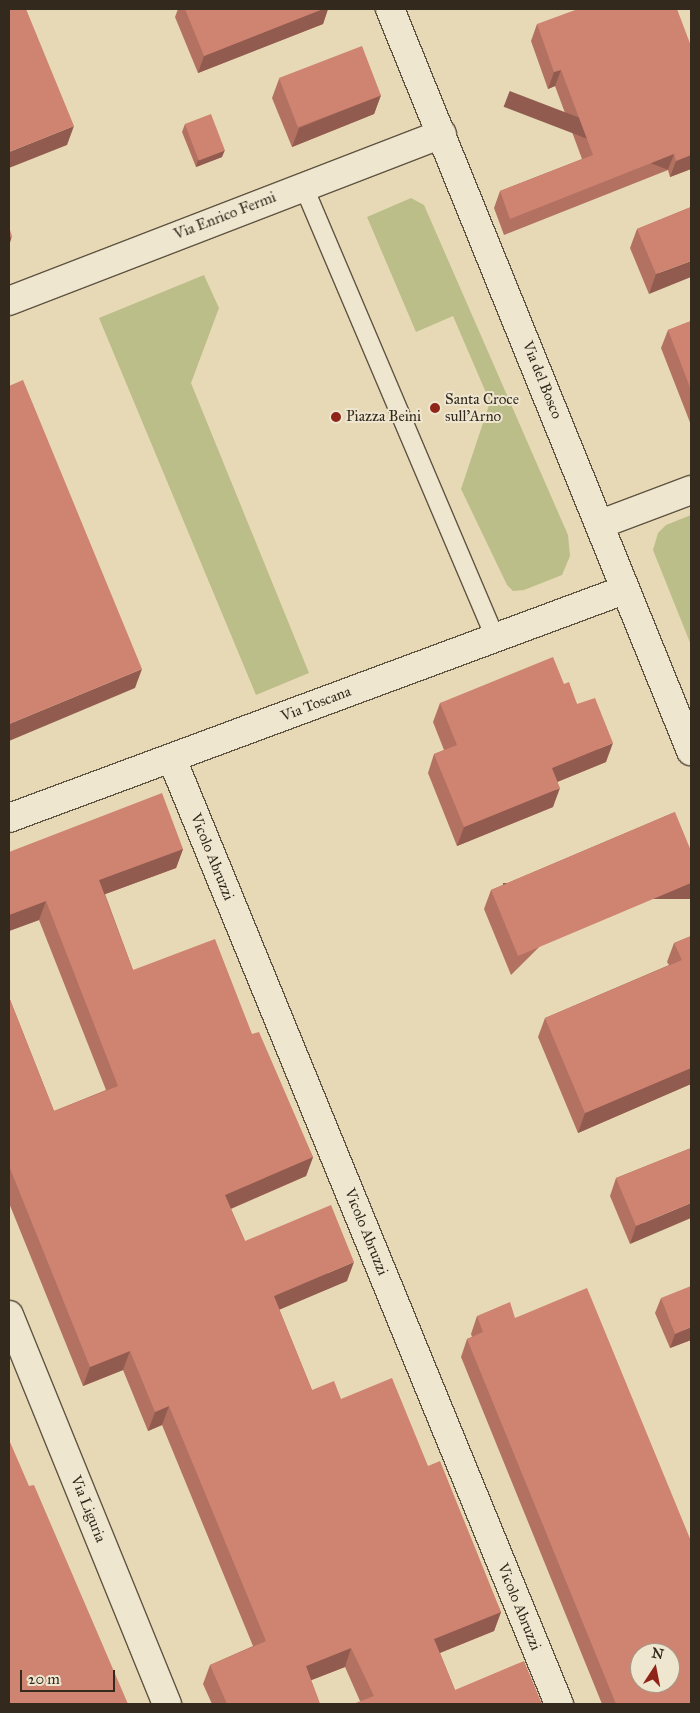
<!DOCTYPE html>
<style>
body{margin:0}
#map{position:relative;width:700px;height:1713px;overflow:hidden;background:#e7d9b6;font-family:"IM FELL Great Primer",serif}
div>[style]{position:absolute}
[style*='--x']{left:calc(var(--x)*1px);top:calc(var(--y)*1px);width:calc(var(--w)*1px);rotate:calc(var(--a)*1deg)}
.green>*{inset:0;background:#bcbe89}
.roads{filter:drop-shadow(1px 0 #605542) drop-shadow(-1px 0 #605542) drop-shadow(0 1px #605542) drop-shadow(0 -1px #605542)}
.lane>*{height:18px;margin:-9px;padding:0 9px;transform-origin:9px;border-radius:9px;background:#efe6d0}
.street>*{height:28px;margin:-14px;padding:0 14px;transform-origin:14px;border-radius:14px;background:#efe6d0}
.secondary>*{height:28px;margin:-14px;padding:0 14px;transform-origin:14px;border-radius:14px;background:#efe6d0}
.wall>*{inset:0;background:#b27161}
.shaded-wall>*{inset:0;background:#915c4f;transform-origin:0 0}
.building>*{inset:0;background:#cf8371;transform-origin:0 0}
.dots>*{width:14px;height:14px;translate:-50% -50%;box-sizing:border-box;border:2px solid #efe6d0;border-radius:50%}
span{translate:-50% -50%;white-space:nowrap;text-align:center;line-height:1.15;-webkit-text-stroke:4px #efe6d0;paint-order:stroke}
.street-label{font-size:15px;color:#33291c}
.poi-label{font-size:15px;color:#33291c}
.left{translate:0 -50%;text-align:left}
.frame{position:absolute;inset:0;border:10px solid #33291c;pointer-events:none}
.north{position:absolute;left:630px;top:1643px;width:50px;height:50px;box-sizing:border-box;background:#efe6d0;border:1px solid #a49a88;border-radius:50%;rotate:11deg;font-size:14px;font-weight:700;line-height:20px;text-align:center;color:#33291c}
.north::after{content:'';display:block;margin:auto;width:18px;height:22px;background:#8f2418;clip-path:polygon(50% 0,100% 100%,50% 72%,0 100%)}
.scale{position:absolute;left:20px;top:1670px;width:95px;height:22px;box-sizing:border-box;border:2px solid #33291c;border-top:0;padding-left:6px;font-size:15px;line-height:18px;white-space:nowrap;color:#33291c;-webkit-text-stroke:4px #efe6d0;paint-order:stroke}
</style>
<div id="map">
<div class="green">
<div style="clip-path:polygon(411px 198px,424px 205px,568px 535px,570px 556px,562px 575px,524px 590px,513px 591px,507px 585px,461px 489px,490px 402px,453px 316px,416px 332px,367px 217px)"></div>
<div style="clip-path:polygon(204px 275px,219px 308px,191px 383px,309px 673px,256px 695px,99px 318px)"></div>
<div style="clip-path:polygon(691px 515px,691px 645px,653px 550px,658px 533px,666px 525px)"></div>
</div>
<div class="roads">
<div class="lane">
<div style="--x:303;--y:185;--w:491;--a:67"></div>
</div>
<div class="street">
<div style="--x:9;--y:301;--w:464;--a:-21.1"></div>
<div style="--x:601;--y:524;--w:96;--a:-20.7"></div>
<div style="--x:172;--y:759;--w:1021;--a:67.73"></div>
<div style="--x:9;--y:818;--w:656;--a:-20.34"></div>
<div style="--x:9;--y:1315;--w:420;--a:67.9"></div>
</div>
<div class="secondary">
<div style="--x:390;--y:9;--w:801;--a:67.92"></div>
</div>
</div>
<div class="wall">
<div style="clip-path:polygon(178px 9px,328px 9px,323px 24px,198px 73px,175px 17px)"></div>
<div style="clip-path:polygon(537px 24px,691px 46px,691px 169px,670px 177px,668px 170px,504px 235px,494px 208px,500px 191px,582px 159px,555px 86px,548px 89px,531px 41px)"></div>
<div style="clip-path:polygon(279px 79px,381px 95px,374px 114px,292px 147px,272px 98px)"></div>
<div style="clip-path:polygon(185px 124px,222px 157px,196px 167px,182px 132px)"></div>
<div style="clip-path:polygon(691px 207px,649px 294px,630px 248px,637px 229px)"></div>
<div style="clip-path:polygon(691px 321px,691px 425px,661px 348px,668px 330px)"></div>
<div style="clip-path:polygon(564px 684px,577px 704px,606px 762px,557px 782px,553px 807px,457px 846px,428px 773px,434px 754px,444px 750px,433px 722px,440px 703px)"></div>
<div style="clip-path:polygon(675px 812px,511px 975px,484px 909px,491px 890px)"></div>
<div style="clip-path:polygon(183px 849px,176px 868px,105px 894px,133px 970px,252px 1034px,313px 1157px,306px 1176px,231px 1209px,245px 1241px,347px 1281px,279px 1309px,312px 1390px,341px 1399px,428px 1466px,501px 1612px,494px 1631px,440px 1653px,455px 1690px,542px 1704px,360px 1701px,345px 1667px,311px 1680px,320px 1704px,212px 1704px,203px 1684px,210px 1665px,253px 1646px,162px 1425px,148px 1431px,123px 1370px,83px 1386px,9px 1203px,9px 997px,54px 1111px,106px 1090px,39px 920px,9px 931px,9px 852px)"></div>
<div style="clip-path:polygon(691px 936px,691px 1084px,578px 1133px,538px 1037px,545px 1018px,669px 965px,667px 962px,674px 943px)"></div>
<div style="clip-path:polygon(691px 1148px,630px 1244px,610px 1196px,616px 1178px)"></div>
<div style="clip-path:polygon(661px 1298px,691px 1340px,670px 1348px,655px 1313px)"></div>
<div style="clip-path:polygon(477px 1316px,515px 1318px,691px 1704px,602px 1704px,461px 1357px,467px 1339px,472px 1337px,471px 1334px)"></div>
</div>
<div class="shaded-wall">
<div style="clip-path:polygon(323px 9px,328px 9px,323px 24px,198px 73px,204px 56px)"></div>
<div style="clip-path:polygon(561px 70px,555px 86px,548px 89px,554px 72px)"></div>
<div style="clip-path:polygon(381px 95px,374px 114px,292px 147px,299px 128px)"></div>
<div style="clip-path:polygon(74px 126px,67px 145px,9px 168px,9px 152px)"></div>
<div style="clip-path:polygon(225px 150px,222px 157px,196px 167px,198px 160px)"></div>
<div style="left:674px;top:154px;width:17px;height:176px;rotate:111deg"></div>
<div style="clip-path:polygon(691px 155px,691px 169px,670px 177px,676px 161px)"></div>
<div style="clip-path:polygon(12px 236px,9px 246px,9px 238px)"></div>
<div style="clip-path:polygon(691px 261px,691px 277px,649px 294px,656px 274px)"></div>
<div style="clip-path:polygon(142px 669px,135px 688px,9px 741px,9px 724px)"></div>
<div style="clip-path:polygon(613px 743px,606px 762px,545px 787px,552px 768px)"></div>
<div style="clip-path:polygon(560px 788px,553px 807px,457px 846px,464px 827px)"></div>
<div style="clip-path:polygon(183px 849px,176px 868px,92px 899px,99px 880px)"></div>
<div style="left:691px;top:883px;width:16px;height:188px;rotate:90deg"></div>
<div style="clip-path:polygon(46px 901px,39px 920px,9px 931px,9px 915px)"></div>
<div style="clip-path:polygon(691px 1068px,691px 1084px,578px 1133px,585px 1113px)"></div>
<div style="clip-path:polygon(313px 1157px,306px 1176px,218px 1214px,225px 1195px)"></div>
<div style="clip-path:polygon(691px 1203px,691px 1218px,630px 1244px,636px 1226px)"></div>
<div style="clip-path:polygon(354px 1262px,347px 1281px,267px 1315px,274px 1296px)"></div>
<div style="clip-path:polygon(691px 1327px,691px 1340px,670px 1348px,675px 1334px)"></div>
<div style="clip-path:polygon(130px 1351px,123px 1370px,83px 1386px,90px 1367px)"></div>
<div style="clip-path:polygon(169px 1406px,162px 1425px,148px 1431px,155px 1412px)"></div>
<div style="clip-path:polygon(501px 1612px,494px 1631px,427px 1658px,434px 1639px)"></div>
<div style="clip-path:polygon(351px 1648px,345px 1667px,299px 1685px,306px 1666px)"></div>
</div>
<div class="building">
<div style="clip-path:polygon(9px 9px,26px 9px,74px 126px,9px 152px)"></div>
<div style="clip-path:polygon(185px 9px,323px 9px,204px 56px)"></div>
<div style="clip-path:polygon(578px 9px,677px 9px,691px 46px,691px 155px,676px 161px,674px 154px,510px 219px,500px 191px,593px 155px,561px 70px,554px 72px,537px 24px)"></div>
<div style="left:362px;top:46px;width:53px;height:89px;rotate:69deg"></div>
<div style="left:211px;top:114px;width:39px;height:28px;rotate:69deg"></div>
<div style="clip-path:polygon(691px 207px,691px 261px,656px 274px,637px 229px)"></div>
<div style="clip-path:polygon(9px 227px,12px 236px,9px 238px)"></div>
<div style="clip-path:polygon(691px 321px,691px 390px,668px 330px)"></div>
<div style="clip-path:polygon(23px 380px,142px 669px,9px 724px,9px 386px)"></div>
<div style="clip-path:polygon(553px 657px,564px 684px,569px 682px,577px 704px,595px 698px,613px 743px,552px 768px,560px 788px,464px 827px,434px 754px,457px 745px,440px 703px)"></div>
<div style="clip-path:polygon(162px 793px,183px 849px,99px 880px,133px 970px,215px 939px,252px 1034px,259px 1032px,313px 1157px,225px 1195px,245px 1241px,331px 1205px,354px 1262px,274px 1296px,312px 1390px,334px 1381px,341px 1399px,392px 1378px,428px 1466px,440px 1461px,501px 1612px,434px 1639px,455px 1690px,524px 1661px,542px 1704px,353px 1704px,374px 1696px,351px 1648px,306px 1666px,320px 1704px,227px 1704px,210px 1665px,266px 1641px,169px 1406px,155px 1412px,130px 1351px,90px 1367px,9px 1166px,9px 997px,54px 1111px,118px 1086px,46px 901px,9px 915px,9px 852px)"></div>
<div style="clip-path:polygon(675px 812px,691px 851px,691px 883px,518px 956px,491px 890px)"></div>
<div style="clip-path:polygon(691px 936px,691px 1068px,585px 1113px,545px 1018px,682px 960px,674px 943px)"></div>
<div style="clip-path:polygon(691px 1148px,691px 1203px,636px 1226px,616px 1178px)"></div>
<div style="clip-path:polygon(691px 1286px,691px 1327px,675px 1334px,661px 1298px)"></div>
<div style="clip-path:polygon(evenodd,587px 1288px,691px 1541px,691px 1704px,616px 1704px,467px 1339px,483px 1332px,477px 1316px,510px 1302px,515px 1318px,587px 1288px,640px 1653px,670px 1653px,670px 1683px,640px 1683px,640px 1653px)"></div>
<div style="clip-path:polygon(10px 1442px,29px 1486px,34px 1485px,128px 1704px,9px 1704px,9px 1443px)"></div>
</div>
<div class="dots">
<div style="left:435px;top:408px;background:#8f2418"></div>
<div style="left:336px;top:417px;background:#8f2418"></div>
</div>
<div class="street-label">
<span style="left:225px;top:216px;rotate:-21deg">Via Enrico Fermi</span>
<span style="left:542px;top:380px;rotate:68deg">Via del Bosco</span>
<span style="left:316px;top:704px;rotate:-21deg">Via Toscana</span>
<span style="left:212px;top:857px;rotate:68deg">Vicolo Abruzzi</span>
<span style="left:366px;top:1232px;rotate:68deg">Vicolo Abruzzi</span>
<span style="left:88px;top:1509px;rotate:68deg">Via Liguria</span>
<span style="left:519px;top:1607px;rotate:68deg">Vicolo Abruzzi</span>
</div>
<div class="poi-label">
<span class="left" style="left:445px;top:408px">Santa Croce<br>sull'Arno</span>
<span class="left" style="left:346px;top:417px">Piazza Beini</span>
</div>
<div class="frame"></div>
<div class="north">N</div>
<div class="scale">20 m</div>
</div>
